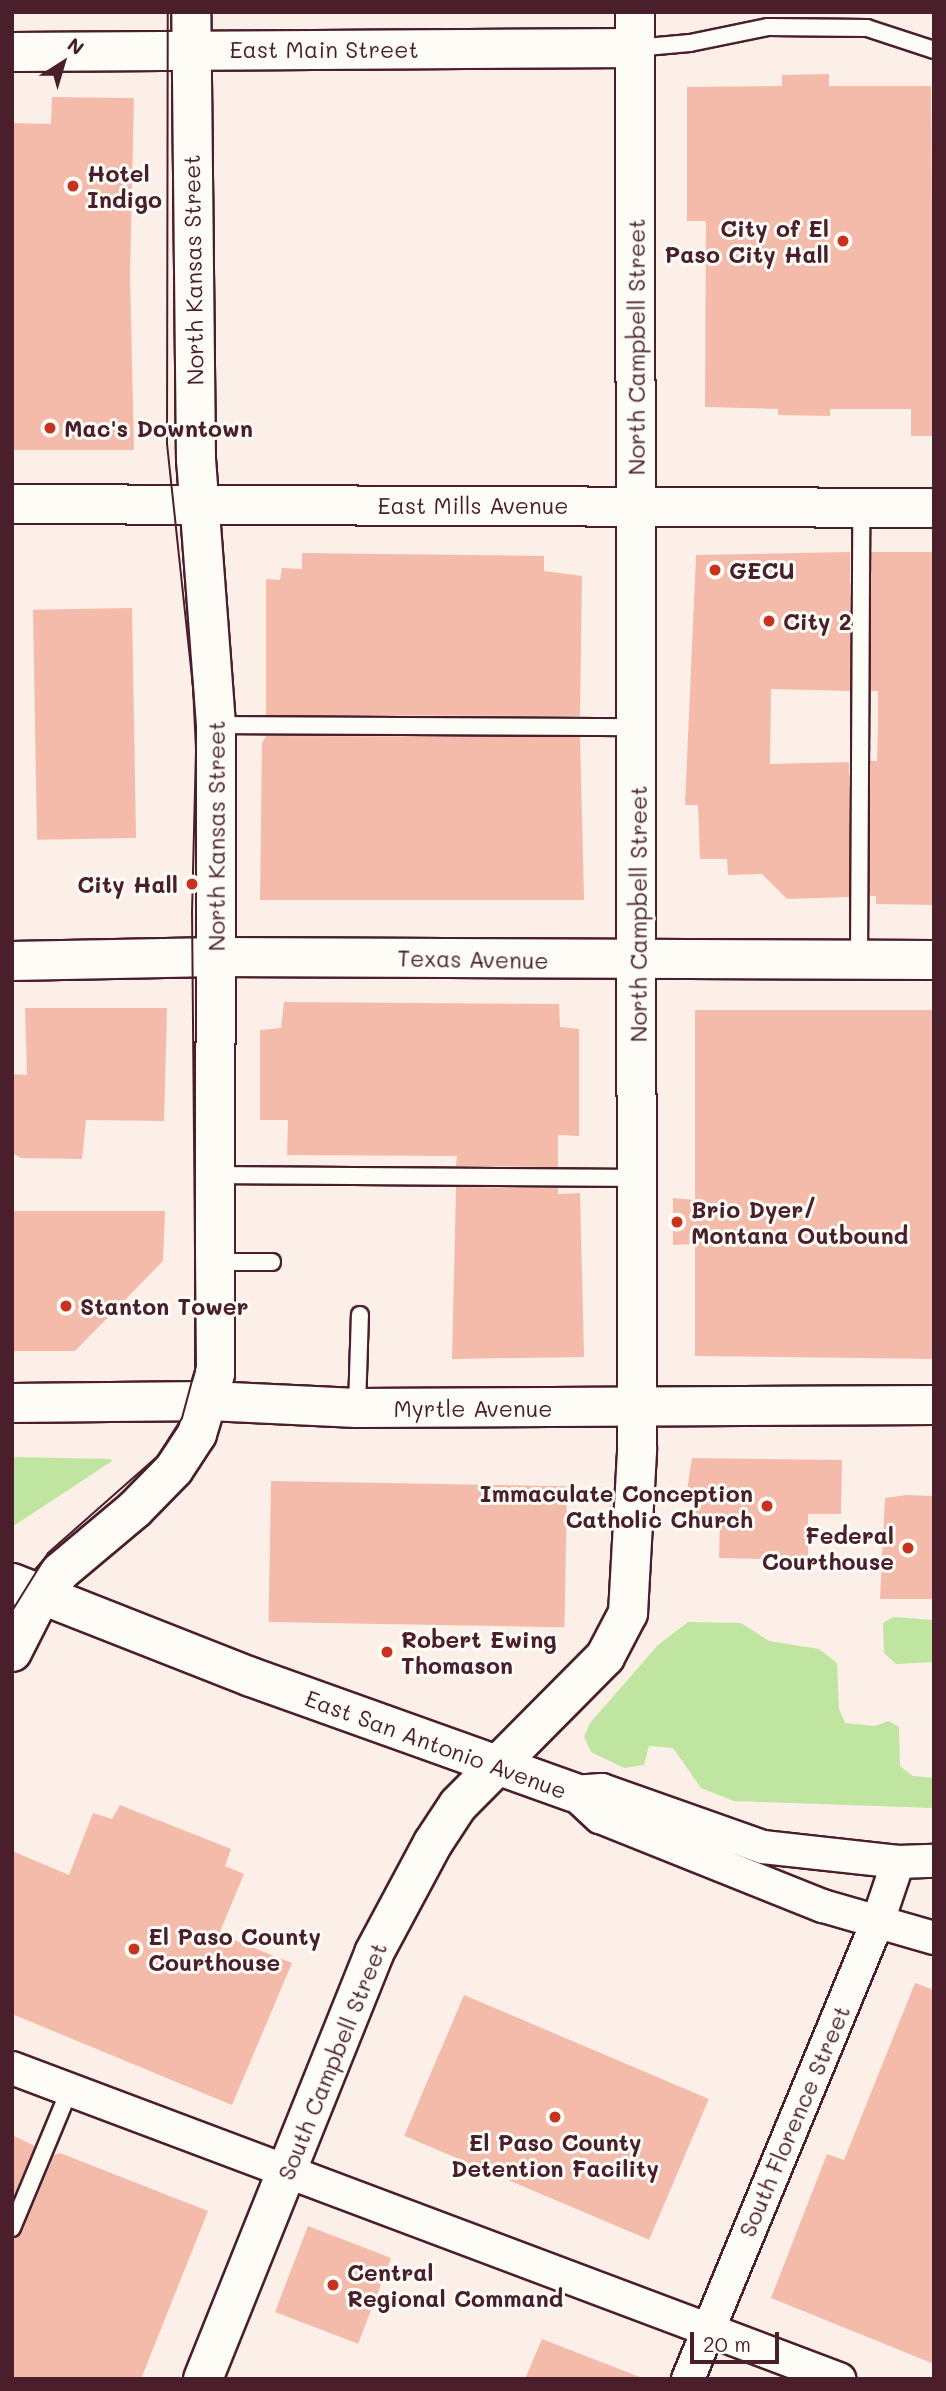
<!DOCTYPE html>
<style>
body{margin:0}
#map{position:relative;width:946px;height:2391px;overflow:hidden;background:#fbefe8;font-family:Mali,sans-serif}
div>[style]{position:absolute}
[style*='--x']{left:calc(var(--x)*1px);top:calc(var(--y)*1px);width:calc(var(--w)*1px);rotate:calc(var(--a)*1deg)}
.green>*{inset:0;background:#bfe5a0}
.building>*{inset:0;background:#f4bbaa;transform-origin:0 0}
.roads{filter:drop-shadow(2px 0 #4a1f2b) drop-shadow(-2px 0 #4a1f2b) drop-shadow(0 2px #4a1f2b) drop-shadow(0 -2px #4a1f2b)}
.service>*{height:16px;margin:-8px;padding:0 8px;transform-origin:8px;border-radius:8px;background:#fdfcf7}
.minor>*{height:32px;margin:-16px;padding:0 16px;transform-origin:16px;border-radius:16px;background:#fdfcf7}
.tertiary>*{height:38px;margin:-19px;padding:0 19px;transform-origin:19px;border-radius:19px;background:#fdfcf7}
.secondary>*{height:38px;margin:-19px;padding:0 19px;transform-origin:19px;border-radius:19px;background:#fdfcf7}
.tram>*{height:2px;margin:-1px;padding:0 1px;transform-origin:1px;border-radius:1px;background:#4a1f2b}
.dots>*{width:19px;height:19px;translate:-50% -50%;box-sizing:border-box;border:4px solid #fdfcf7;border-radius:50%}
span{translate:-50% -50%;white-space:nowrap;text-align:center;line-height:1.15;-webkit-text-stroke:6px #fdfcf7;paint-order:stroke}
.street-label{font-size:23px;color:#4a1f2b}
.poi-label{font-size:23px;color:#4a1f2b;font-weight:700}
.left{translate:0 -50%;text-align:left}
.right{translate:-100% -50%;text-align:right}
.frame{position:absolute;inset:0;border:14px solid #4a1f2b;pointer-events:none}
.north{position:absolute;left:28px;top:28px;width:70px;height:70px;-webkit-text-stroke:5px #fdfcf7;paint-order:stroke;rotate:37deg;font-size:19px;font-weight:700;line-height:28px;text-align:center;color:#4a1f2b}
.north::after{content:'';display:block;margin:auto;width:24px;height:32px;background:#4a1f2b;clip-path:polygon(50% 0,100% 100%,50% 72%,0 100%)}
.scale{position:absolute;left:690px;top:2332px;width:89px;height:32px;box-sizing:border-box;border:4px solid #4a1f2b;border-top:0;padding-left:9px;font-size:21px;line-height:24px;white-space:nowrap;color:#4a1f2b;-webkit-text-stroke:5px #fdfcf7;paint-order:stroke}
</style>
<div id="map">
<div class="green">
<div style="clip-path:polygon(12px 1457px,110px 1459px,112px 1461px,12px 1527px)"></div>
<div style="clip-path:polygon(893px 1617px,934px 1620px,934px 1662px,896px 1664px,884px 1653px,883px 1623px)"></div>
<div style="clip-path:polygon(688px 1622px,741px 1623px,769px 1641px,819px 1649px,837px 1663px,839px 1709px,845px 1723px,875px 1726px,889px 1721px,899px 1727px,900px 1766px,913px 1776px,934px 1778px,934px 1808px,734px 1801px,701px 1788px,673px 1748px,649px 1746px,644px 1765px,624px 1768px,591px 1752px,584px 1737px,590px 1723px,658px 1645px)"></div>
</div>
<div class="building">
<div style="clip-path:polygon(829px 74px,829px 86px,931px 86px,934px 436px,911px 436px,911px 409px,830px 409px,830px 416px,778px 415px,778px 409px,705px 407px,706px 221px,687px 221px,687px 87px,782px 86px,782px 75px)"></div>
<div style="clip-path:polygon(52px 97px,134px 98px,130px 276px,134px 450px,12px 450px,12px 123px,51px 124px)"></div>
<div style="clip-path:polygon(850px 552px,850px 691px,771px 689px,770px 764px,849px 762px,849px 897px,787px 899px,762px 874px,728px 875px,727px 859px,700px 859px,698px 805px,685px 805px,696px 555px)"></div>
<div style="clip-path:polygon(871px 552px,934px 552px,934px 905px,876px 904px,876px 896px,870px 896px,870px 761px,877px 761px,878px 728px,878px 691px,871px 691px)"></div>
<div style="clip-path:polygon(302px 553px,544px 556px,544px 571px,582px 576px,580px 716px,266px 715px,266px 579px,280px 580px,282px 568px,302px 569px)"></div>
<div style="left:132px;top:608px;width:230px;height:99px;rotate:89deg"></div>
<div style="clip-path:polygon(266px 736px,580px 737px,584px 900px,260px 900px,262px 743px)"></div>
<div style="clip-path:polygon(284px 1002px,559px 1004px,560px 1027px,579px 1029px,579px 1136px,558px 1135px,558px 1167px,456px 1166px,457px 1156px,287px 1155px,288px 1120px,260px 1120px,260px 1030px,281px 1028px)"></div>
<div style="clip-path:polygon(25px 1008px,167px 1008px,164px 1121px,86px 1120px,82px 1159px,21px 1158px,12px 1153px,12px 1074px,27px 1075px)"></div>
<div style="clip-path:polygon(695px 1010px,934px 1010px,934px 1359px,695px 1356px,695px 1244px,673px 1245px,673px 1198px,695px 1200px)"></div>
<div style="clip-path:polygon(456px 1187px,558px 1188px,558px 1194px,580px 1193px,584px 1357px,452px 1359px)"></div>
<div style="clip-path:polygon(12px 1211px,165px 1211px,163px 1261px,75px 1351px,12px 1351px)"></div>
<div style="clip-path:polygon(692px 1458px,842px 1460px,841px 1514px,808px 1514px,808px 1560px,719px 1558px,720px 1517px,692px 1517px,692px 1497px,686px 1496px)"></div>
<div style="left:271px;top:1481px;width:296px;height:141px;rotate:1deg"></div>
<div style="clip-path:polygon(906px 1495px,934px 1496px,934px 1599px,880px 1599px,885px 1498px)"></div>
<div style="clip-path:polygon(120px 1805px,231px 1849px,225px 1866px,244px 1874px,219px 1934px,292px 1963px,232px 2105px,12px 2014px,12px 1851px,69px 1875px,93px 1813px,112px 1819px)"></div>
<div style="clip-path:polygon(915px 1983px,934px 1990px,934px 2364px,771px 2298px,827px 2154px,844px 2160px)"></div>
<div style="left:464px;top:1995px;width:266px;height:153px;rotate:23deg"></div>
<div style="clip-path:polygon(12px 2135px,35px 2146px,12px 2200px)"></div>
<div style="clip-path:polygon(60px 2153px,208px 2211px,141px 2379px,12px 2379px,12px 2238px,22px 2232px,54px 2155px)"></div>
<div style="left:308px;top:2226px;width:89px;height:92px;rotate:21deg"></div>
<div style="clip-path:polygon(542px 2339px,640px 2377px,640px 2379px,525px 2379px)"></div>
</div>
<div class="roads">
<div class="service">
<div style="--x:635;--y:48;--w:55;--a:-5.2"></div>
<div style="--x:690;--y:43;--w:80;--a:-11.6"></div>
<div style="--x:768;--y:27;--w:99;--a:0.6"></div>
<div style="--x:867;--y:28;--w:71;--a:18.2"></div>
<div style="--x:216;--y:725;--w:421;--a:0.3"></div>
<div style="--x:859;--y:960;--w:452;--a:-89.7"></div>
<div style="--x:215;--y:1175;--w:421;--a:0.4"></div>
<div style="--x:216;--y:1262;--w:56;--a:0"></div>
<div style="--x:357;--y:1408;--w:93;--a:-88.2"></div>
<div style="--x:12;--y:2228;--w:148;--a:-67.4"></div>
</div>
<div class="minor">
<div style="--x:573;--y:1792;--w:37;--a:43"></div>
<div style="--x:600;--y:1817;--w:240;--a:21.8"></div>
<div style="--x:823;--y:1906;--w:116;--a:16.1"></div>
<div style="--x:573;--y:1792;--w:29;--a:-4"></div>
<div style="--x:602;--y:1790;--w:171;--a:19.5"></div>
<div style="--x:763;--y:1847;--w:136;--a:6.3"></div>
<div style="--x:898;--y:1862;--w:36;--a:-2"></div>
<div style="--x:12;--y:2068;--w:884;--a:20.61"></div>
<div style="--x:688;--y:2379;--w:496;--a:-67.5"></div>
<div style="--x:878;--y:1921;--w:62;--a:-71.3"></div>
</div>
<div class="tertiary">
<div style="--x:12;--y:52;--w:623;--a:-0.37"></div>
<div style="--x:12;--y:504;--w:922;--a:0.25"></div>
<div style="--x:12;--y:961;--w:204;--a:-1.1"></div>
<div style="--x:12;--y:1403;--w:197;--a:-0.6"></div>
<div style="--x:209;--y:1401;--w:148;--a:2.7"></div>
<div style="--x:357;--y:1408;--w:577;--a:-0.3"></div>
<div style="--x:12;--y:1583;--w:257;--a:21.5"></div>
<div style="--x:251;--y:1677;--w:342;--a:19.7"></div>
</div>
<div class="secondary">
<div style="--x:216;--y:957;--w:718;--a:0.24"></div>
<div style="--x:12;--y:1652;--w:66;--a:-63"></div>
<div style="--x:42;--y:1593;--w:28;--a:-49"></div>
<div style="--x:60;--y:1572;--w:98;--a:-40"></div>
<div style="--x:135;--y:1509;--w:56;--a:-45.7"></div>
<div style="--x:174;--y:1469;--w:42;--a:-56.7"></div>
<div style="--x:197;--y:1434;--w:63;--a:-73.3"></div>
<div style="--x:215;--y:1374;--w:649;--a:-89.91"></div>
<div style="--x:216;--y:725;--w:266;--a:-94.3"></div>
<div style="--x:196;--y:460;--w:448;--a:-90.6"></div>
<div style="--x:203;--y:2379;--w:459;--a:-68.1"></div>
<div style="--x:374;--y:1953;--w:125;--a:-61.8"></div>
<div style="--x:433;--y:1843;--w:45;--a:-56.7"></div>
<div style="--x:458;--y:1805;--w:209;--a:-45.2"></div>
<div style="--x:605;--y:1657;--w:50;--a:-62.4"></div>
<div style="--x:628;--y:1613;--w:163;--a:-86.8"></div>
<div style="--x:637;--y:1450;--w:1438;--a:-90.08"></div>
</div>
</div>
<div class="tram">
<div style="--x:12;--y:1611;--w:68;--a:-58.2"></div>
<div style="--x:48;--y:1553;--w:145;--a:-41.4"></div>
<div style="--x:157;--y:1457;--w:46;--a:-57.3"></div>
<div style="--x:182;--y:1418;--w:54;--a:-74.9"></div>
<div style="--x:196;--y:1366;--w:453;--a:-90.5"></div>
<div style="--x:192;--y:913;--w:163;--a:-88.6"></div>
<div style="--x:196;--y:750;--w:63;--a:-92.7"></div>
<div style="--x:193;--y:687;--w:244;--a:-96.1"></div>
<div style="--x:167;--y:444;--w:432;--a:-89.9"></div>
</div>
<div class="dots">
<div style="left:73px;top:186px;background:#c8321e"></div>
<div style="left:843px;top:241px;background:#c8321e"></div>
<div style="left:50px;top:428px;background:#c8321e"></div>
<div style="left:715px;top:570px;background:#c8321e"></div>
<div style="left:769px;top:621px;background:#c8321e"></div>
<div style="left:192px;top:884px;background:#c8321e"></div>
<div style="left:677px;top:1222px;background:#c8321e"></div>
<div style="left:66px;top:1306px;background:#c8321e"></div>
<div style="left:767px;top:1506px;background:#c8321e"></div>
<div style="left:908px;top:1548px;background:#c8321e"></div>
<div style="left:387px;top:1652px;background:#c8321e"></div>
<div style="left:134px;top:1949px;background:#c8321e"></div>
<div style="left:555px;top:2117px;background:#c8321e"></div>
<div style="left:333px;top:2285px;background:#c8321e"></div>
</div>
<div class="street-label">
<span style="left:324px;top:49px">East Main Street</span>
<span style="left:193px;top:270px;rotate:-91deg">North Kansas Street</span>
<span style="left:636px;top:347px;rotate:-90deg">North Campbell Street</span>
<span style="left:473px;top:505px">East Mills Avenue</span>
<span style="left:216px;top:836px;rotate:-90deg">North Kansas Street</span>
<span style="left:638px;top:914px;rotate:-90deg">North Campbell Street</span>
<span style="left:473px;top:959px;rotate:1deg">Texas Avenue</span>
<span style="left:473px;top:1408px">Myrtle Avenue</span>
<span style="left:436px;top:1744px;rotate:20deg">East San Antonio Avenue</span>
<span style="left:332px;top:2061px;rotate:-68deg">South Campbell Street</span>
<span style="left:794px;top:2121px;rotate:-67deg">South Florence Street</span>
</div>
<div class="poi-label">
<span class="left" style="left:87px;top:186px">Hotel<br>Indigo</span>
<span class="right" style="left:829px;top:241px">City of El<br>Paso City Hall</span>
<span class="left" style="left:64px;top:428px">Mac's Downtown</span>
<span class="left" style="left:729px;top:570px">GECU</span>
<span class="left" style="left:783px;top:621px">City 2</span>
<span class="right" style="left:178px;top:884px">City Hall</span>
<span class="left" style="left:691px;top:1222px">Brio Dyer/<br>Montana Outbound</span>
<span class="left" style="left:80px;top:1306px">Stanton Tower</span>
<span class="right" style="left:753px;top:1506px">Immaculate Conception<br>Catholic Church</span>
<span class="right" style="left:894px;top:1548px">Federal<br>Courthouse</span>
<span class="left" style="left:401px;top:1652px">Robert Ewing<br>Thomason</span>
<span class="left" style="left:148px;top:1949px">El Paso County<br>Courthouse</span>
<span style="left:555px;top:2155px">El Paso County<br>Detention Facility</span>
<span class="left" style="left:347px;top:2285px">Central<br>Regional Command</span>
</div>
<div class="frame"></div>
<div class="north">N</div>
<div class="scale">20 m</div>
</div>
